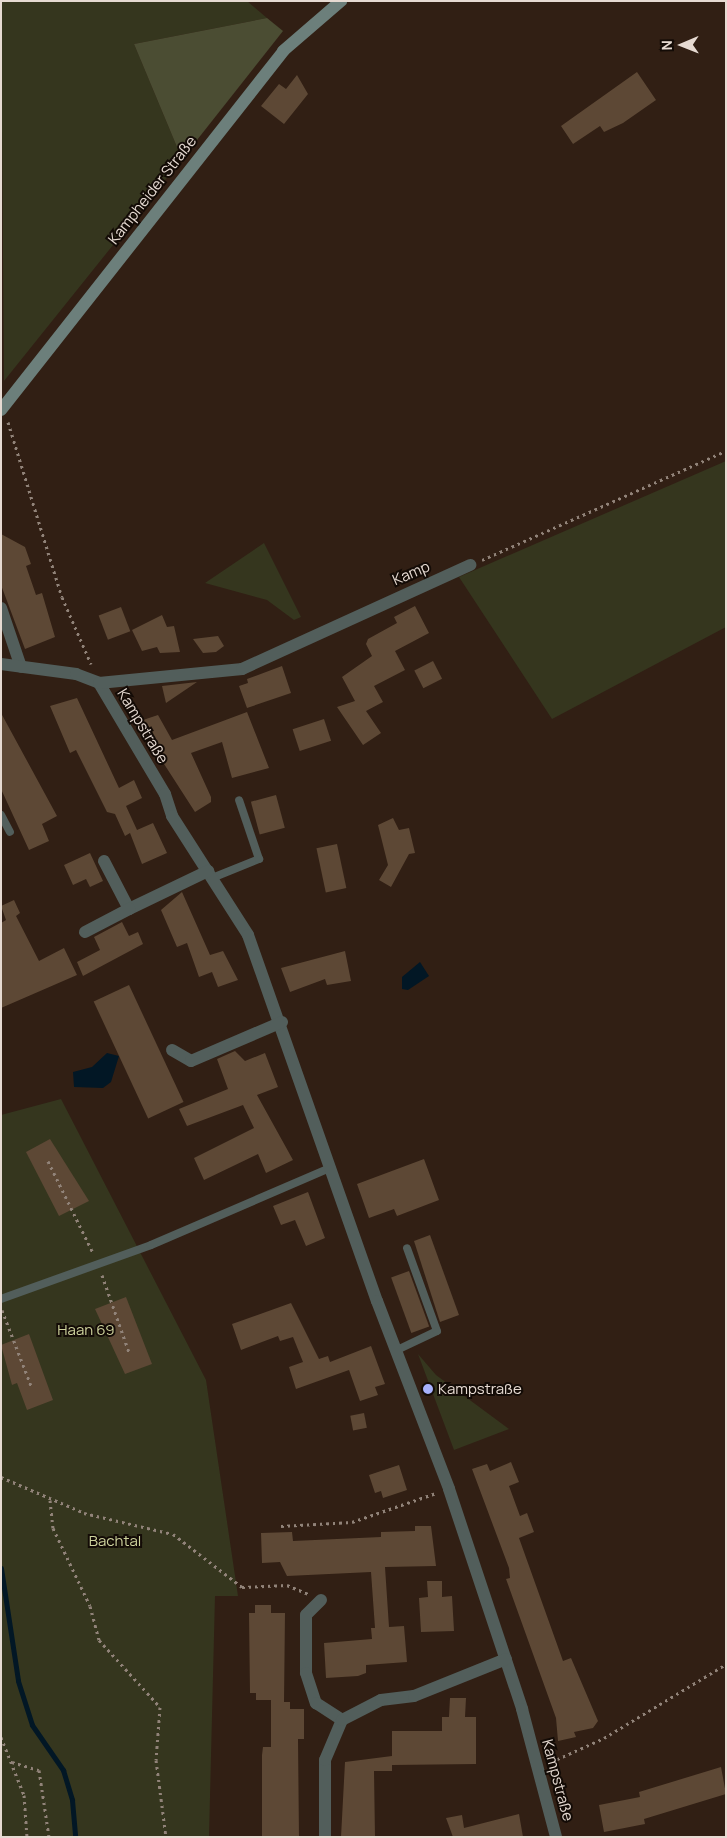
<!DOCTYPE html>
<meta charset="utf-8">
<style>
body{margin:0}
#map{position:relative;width:727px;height:1838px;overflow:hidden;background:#311f14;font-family:Manrope,sans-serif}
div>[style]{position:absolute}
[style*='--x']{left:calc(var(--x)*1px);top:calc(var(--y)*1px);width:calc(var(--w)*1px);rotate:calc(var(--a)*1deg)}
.green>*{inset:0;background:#35361e}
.forest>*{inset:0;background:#4b4d33}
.water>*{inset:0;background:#021725}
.stream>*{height:5px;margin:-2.5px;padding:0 2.5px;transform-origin:2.5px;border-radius:2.5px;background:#021725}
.building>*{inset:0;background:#5d4835;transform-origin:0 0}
.path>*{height:3px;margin-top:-1.5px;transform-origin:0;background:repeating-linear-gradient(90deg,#918379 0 2.5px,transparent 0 6.5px)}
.lane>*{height:8px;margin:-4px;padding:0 4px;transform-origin:4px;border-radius:4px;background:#525e5b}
.street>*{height:12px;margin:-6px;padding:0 6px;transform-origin:6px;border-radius:6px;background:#525e5b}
.secondary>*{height:12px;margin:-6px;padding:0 6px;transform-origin:6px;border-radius:6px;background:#6c7f7b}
.dots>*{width:14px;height:14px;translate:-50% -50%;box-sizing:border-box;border:2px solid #130b06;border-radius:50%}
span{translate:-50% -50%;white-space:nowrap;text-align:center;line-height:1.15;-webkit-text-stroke:4px #130b06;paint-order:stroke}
.street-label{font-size:15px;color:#e6dad2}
.park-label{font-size:15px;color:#ced39d}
.poi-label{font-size:15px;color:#e6dad2}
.left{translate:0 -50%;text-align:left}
.frame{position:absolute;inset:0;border:2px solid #e6dad2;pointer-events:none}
.north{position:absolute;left:657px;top:20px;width:50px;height:50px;-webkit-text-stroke:4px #130b06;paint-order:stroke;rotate:269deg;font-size:14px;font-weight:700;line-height:20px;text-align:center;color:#e6dad2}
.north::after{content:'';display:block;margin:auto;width:18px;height:22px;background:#e6dad2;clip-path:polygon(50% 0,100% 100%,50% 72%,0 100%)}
</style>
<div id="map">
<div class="green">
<div style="clip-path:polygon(1px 1px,247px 1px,267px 18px,134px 44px,182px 159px,4px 381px)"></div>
<div style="clip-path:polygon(726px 461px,726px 627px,552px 719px,459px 577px)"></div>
<div style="clip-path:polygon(264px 543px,301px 617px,294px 620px,267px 600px,205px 583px)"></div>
<div style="clip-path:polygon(61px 1099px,206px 1380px,238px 1596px,215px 1596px,209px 1837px,1px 1837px,1px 1115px)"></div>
<div style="clip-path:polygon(418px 1354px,436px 1375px,509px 1429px,454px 1450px)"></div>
</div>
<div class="forest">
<div style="clip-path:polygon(267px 18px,283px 31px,182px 159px,134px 44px)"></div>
</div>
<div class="water">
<div style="clip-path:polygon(420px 962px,429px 976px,408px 990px,402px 989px,402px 977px)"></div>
<div style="clip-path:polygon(107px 1053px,119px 1056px,111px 1082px,103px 1088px,74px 1087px,73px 1072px,92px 1067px)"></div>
</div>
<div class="stream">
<div style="--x:1;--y:1568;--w:114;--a:81.4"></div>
<div style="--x:18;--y:1681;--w:46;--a:72.3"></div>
<div style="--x:32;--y:1725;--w:55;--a:55.4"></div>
<div style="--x:63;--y:1770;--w:31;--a:73"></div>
<div style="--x:72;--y:1800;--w:37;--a:85"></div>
</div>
<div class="building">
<div style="clip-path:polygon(637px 72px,656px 100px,623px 123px,604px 132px,600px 126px,573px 144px,561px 126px)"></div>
<div style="clip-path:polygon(297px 75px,308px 94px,284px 124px,261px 106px,279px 84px,286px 89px)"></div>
<div style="clip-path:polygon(1px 534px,25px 547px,31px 564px,26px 566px,36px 595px,42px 593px,55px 637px,25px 649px,1px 585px)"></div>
<div style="clip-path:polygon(415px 606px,429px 633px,395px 651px,405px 670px,374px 686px,383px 702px,366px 711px,381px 733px,363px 745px,337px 707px,355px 701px,342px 677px,372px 656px,366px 644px,368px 639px,397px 623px,394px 617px)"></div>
<div style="left:121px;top:607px;width:26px;height:24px;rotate:69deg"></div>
<div style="clip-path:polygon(162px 615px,167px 627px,174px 626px,180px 652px,160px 653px,157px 647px,142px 651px,132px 630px)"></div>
<div style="clip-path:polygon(218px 636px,224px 646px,216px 652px,203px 653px,193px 639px)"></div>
<div style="left:433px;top:661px;width:20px;height:21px;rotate:63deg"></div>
<div style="clip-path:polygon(282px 666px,291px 693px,247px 708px,239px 686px,248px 683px,247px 679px)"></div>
<div style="clip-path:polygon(197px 682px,166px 703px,162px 686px)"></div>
<div style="clip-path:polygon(77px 698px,119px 788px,134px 780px,142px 798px,126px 806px,137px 830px,153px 823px,167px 853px,142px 864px,130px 833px,125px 836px,115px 814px,107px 812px,76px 750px,70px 753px,50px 706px)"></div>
<div style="clip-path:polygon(247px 712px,269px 768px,232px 778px,222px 742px,191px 753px,211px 797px,211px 802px,195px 812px,137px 722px,158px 715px,172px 740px)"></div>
<div style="clip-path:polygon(1px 713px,57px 816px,42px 824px,49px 841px,29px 850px,1px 789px)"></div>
<div style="left:324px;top:719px;width:23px;height:33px;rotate:72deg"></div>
<div style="left:276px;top:795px;width:34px;height:26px;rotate:75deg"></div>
<div style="clip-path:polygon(393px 818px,399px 830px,409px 828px,415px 853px,409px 854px,391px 887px,379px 880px,388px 865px,378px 825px)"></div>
<div style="left:337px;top:844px;width:45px;height:21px;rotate:78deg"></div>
<div style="clip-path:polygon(90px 853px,103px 881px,90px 887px,86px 879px,73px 885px,64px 865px)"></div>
<div style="clip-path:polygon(182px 892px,210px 955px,223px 951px,238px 980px,218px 987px,212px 972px,199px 977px,187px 943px,177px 947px,161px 910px)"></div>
<div style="clip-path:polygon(14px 900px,20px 913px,16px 916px,39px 961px,64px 948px,77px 975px,1px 1008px,1px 923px,6px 920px,1px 906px)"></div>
<div style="clip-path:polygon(122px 922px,129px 936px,138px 932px,143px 944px,83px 976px,77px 962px,100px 950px,94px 937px)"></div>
<div style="clip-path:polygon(345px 951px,351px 981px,327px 985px,325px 979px,290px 992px,281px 968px)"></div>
<div style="left:129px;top:985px;width:129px;height:39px;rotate:65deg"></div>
<div style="clip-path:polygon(235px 1051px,245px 1061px,265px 1053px,278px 1087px,257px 1095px,293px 1160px,266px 1173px,258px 1154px,204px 1180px,194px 1158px,254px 1128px,243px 1105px,187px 1126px,179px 1109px,228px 1089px,217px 1059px)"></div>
<div style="clip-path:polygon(50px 1139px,89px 1201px,59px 1216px,26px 1152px)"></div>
<div style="clip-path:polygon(424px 1159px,439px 1200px,397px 1216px,394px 1209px,369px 1218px,357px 1184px)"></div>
<div style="clip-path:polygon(308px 1192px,325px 1238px,306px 1246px,295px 1220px,281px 1225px,273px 1206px)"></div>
<div style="clip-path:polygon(430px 1235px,459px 1315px,440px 1322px,414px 1241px)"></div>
<div style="left:409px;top:1271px;width:59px;height:19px;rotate:70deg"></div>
<div style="clip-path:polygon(126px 1297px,152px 1364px,125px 1374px,95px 1309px)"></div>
<div style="clip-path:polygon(291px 1303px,319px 1359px,328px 1356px,330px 1362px,371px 1346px,385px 1384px,375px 1387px,378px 1395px,360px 1401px,349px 1370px,296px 1389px,289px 1367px,303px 1362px,293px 1337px,280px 1341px,278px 1336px,241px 1350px,232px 1324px)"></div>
<div style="clip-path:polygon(29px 1334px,53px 1400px,27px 1410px,17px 1383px,12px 1385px,1px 1345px)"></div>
<div style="left:364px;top:1413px;width:15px;height:14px;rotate:79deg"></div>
<div style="clip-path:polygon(511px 1462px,519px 1482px,509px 1486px,520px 1516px,527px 1513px,534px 1532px,519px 1538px,563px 1661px,571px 1658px,598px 1721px,593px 1728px,574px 1732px,576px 1737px,558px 1741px,556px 1718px,506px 1579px,510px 1578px,509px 1568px,472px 1469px,487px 1464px,490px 1471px)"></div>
<div style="clip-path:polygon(399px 1465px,407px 1490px,383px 1498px,381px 1491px,375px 1493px,369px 1475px)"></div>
<div style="clip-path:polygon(415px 1526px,431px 1526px,436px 1566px,385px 1567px,389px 1627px,404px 1626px,407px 1662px,366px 1665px,366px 1673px,358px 1676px,326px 1678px,324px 1643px,372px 1639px,371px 1628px,375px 1628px,371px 1572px,287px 1576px,280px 1562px,262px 1563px,261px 1533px,292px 1532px,293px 1541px,381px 1537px,381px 1532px,415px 1531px)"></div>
<div style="clip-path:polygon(427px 1581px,442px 1581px,442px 1597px,452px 1596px,454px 1631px,421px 1632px,419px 1598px,428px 1597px)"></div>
<div style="clip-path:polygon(255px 1605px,271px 1605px,271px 1613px,285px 1613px,284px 1702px,290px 1702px,290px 1709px,304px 1709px,304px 1739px,298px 1739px,299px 1837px,262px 1837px,262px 1755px,263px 1747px,271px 1747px,271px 1700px,256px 1700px,256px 1693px,250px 1693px,249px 1613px,255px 1613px)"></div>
<div style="clip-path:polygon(450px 1698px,466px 1698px,465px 1717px,476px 1717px,476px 1764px,392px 1765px,392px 1771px,374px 1771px,375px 1837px,341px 1837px,345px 1762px,392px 1756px,392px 1731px,442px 1731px,442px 1717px,449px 1717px)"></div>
<div style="clip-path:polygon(721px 1767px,726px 1794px,644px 1819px,645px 1824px,604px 1832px,599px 1805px,640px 1797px,639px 1792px)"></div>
<div style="clip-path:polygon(519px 1814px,523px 1837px,453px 1837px,446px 1818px,462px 1815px,464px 1828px)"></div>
</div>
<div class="path">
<div style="--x:8;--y:422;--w:183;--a:72.9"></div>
<div style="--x:62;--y:597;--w:73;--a:66.6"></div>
<div style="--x:482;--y:560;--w:267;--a:-24.1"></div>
<div style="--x:48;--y:1161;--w:102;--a:63.9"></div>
<div style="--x:102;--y:1275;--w:82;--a:70.7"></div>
<div style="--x:2;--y:1310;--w:84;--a:69"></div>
<div style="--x:1;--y:1477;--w:90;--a:23.4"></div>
<div style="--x:84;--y:1513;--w:91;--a:13.3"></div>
<div style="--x:173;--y:1534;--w:87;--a:37.5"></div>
<div style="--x:242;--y:1587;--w:45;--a:-2.5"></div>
<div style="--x:287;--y:1585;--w:23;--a:23"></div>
<div style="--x:50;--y:1500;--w:28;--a:84"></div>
<div style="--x:53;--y:1528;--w:86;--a:64.6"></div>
<div style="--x:90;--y:1606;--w:35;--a:75"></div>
<div style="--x:99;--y:1640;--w:91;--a:47.7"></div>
<div style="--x:160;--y:1707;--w:53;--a:94.3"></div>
<div style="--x:156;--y:1760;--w:78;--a:82.6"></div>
<div style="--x:281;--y:1526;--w:71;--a:-3.2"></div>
<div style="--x:352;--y:1522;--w:89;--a:-19"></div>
<div style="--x:1;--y:1737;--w:62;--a:68.4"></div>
<div style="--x:24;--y:1795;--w:42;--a:85.9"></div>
<div style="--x:12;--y:1762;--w:28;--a:17"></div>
<div style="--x:39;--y:1770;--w:68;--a:81.5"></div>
<div style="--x:551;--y:1762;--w:58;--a:-24.4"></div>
<div style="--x:604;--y:1738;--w:143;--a:-31.2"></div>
</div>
<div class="lane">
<div style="--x:1;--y:815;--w:19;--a:62"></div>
<div style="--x:212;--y:878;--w:51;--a:-22"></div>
<div style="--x:259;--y:859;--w:62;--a:-108.7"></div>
<div style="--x:1;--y:1299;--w:159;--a:-19.8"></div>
<div style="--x:151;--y:1245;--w:195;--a:-23.3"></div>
<div style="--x:397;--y:1350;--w:44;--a:-25.4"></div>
<div style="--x:437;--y:1331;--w:88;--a:-109.9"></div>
</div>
<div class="street">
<div style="--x:1;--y:608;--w:62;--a:71.3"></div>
<div style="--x:1;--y:664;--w:76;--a:7.6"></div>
<div style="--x:76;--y:674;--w:25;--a:21"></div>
<div style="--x:99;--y:683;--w:129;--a:59.3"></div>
<div style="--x:165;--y:794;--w:23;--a:72"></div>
<div style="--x:172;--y:816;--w:141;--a:57.4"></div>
<div style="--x:248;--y:935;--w:388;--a:70.6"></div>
<div style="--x:377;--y:1301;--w:201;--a:69"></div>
<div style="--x:449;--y:1489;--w:232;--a:71.6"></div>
<div style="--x:522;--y:1709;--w:132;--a:75.1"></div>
<div style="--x:99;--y:683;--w:144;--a:-5.6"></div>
<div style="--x:242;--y:669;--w:251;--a:-24.5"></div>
<div style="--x:104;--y:861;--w:54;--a:62.5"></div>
<div style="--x:129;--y:909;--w:88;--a:-25.7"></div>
<div style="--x:85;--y:932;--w:50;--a:-27.6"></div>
<div style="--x:172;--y:1050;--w:22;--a:30"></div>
<div style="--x:191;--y:1061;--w:99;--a:-23.2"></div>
<div style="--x:321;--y:1600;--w:21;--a:135"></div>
<div style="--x:306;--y:1615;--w:58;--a:90"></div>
<div style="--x:306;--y:1673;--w:32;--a:72"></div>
<div style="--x:316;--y:1703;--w:31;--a:33"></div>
<div style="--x:325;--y:1837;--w:77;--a:-90"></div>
<div style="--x:325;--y:1760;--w:43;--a:-67"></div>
<div style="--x:342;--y:1720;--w:44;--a:-27.1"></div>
<div style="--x:381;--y:1700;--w:33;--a:-7"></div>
<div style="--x:414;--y:1696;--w:99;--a:-21.9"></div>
</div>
<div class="secondary">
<div style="--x:1;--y:410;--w:457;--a:-51.8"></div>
<div style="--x:283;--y:51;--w:77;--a:-40.8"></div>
</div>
<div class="dots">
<div style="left:428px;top:1389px;background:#a7b1fc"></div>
</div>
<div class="street-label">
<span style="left:152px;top:190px;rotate:-52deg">Kampheider Straße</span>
<span style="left:411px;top:573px;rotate:-23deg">Kamp</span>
<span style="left:143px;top:726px;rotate:59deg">Kampstraße</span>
<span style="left:558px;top:1780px;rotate:75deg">Kampstraße</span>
</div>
<div class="park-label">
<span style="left:86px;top:1330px">Haan 69</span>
<span style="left:115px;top:1541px">Bachtal</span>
</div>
<div class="poi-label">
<span class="left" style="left:438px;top:1389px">Kampstraße</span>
</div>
<div class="frame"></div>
<div class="north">N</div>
</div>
